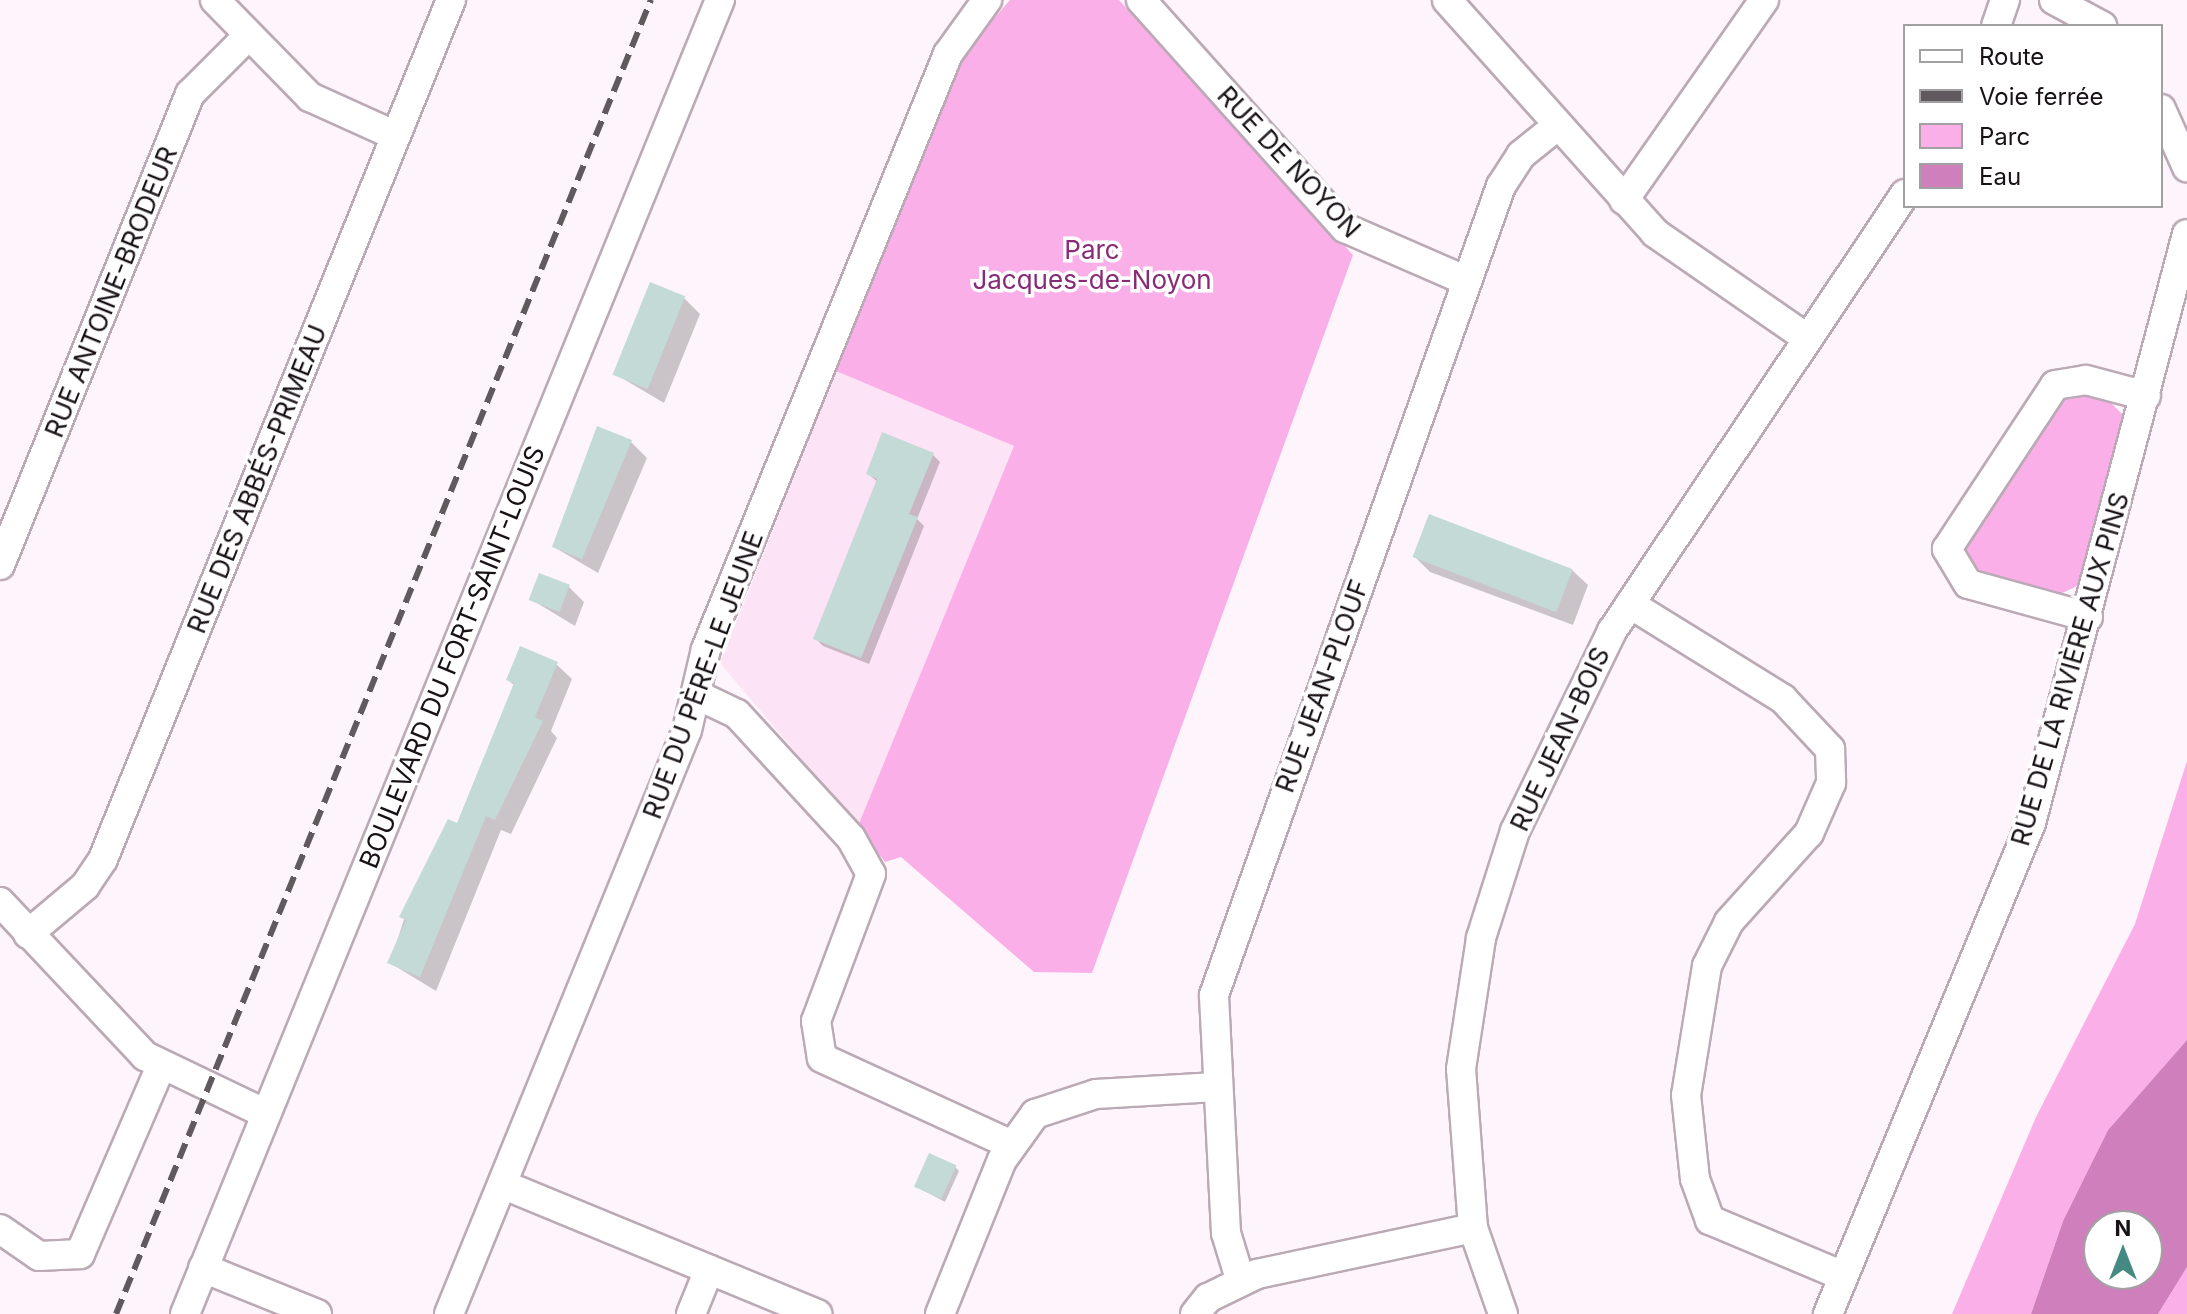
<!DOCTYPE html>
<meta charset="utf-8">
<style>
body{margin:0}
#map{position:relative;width:2187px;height:1314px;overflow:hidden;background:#fdf5fb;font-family:Inter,sans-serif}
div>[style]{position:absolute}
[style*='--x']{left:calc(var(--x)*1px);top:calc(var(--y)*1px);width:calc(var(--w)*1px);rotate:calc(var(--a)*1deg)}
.built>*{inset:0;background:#fce3f5}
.green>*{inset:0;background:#fbafe8}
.water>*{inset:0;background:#cf7fbb}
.shadow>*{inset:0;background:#0003}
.building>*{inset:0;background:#c3dad7;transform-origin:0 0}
.roads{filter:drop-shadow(2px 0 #bbaab6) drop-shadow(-2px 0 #bbaab6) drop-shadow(0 2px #bbaab6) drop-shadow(0 -2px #bbaab6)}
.minor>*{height:28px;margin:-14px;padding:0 14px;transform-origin:14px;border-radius:14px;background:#fff}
.rail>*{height:6px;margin-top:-3px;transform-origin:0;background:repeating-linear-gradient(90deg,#60595e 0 16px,transparent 0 24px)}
span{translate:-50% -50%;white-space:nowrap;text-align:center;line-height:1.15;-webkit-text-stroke:7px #fff;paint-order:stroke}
.street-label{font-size:26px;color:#181217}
.park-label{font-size:26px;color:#882a76}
.legend{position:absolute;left:1903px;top:24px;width:260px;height:184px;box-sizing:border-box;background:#fff;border:2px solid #a3a0a2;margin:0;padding:10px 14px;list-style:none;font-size:24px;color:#181217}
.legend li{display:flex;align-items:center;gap:16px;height:40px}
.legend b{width:40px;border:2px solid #a3a0a2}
.north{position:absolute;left:2083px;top:1210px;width:80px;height:80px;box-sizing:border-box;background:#fff;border:2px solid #a3a0a2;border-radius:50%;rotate:0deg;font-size:22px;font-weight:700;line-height:32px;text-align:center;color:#181217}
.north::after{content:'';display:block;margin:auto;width:28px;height:36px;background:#448a83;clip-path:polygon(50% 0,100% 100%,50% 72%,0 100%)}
</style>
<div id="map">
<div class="built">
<div style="clip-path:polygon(836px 371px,1014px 446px,858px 826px,720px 663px)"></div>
</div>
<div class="green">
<div style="clip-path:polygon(1010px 0,1119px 0,1353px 255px,1092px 973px,1034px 972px,901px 857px,885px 862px,858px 826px,1014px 446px,836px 371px,964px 53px)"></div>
<div style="clip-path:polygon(2080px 391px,2107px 399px,2124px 416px,2079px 585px,2054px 597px,1977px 575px,1961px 561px,1961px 537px,2058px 396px)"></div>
<div style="clip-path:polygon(2187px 761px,2187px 1040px,2108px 1130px,2063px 1221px,2031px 1314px,1952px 1314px,2036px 1117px,2135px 924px)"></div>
<div style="clip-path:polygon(2187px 1267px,2187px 1314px,2158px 1314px)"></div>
</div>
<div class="water">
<div style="clip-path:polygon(evenodd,2187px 1040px,2187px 1267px,2158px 1314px,2031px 1314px,2063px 1221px,2108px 1130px,2187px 1040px,2099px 1226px,2147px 1226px,2147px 1274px,2099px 1274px,2099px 1226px)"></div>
</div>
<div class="shadow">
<div style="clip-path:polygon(684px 298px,700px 314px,664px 403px,615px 374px)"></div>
<div style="clip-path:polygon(631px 442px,647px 458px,598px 573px,554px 547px)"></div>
<div style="clip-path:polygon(933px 455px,940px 462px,917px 519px,924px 526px,869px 664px,823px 646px,815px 638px,878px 482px,868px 474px)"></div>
<div style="clip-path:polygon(1415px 557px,1572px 570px,1588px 585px,1573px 625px,1430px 572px)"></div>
<div style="clip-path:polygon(569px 587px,584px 602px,575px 626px,532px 600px)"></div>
<div style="clip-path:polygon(556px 664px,572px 679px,551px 731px,557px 738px,511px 834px,501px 830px,436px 991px,390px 963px,415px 885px,422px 888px,458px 825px,515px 686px,508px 680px)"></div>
<div style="clip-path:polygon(954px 1166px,959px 1171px,945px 1202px,917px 1187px)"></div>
</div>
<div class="building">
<div style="left:650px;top:282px;width:38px;height:100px;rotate:22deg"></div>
<div style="clip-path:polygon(597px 426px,632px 440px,582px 559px,552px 547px)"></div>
<div style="clip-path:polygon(882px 432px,934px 453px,909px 514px,918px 517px,861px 658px,813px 639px,877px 479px,866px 474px)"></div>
<div style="left:1429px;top:514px;width:154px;height:46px;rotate:21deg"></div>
<div style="left:539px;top:573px;width:33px;height:29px;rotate:21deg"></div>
<div style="clip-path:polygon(520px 646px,558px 662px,535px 717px,543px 721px,495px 820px,486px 816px,420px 977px,387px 963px,406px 920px,399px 917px,448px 819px,457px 823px,514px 683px,506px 680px)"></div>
<div style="left:929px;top:1153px;width:30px;height:37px;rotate:24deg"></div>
</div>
<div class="roads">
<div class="minor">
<div style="--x:215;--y:0;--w:136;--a:45.6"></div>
<div style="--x:310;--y:97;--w:94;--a:24.4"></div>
<div style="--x:1141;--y:0;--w:306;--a:48.2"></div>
<div style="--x:1345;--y:228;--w:133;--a:23.5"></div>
<div style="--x:1447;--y:0;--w:312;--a:48.2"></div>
<div style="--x:1655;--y:233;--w:186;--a:34.7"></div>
<div style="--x:2054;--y:0;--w:55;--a:28.4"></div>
<div style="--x:1996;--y:26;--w:28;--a:-71"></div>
<div style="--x:2161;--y:109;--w:64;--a:65.9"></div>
<div style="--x:1624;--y:200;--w:244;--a:-55"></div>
<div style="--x:0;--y:565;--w:508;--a:-68.03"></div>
<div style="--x:190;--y:94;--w:81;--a:-45"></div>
<div style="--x:1630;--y:604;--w:180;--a:31.8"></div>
<div style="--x:1783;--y:699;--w:69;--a:46.8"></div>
<div style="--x:1830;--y:749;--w:34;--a:88"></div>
<div style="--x:1831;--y:783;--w:55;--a:113.7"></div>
<div style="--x:1809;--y:833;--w:120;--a:132"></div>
<div style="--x:1729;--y:922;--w:49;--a:116.6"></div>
<div style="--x:1707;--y:966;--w:131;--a:99.2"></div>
<div style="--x:1686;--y:1095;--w:84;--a:83.9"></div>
<div style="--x:1695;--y:1179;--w:44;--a:69.9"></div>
<div style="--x:1710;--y:1220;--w:144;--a:22.8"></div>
<div style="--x:2088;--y:617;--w:124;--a:-164.6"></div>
<div style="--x:1968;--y:584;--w:41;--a:-121"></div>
<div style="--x:1947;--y:549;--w:196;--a:-56.6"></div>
<div style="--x:2055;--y:385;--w:31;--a:-9"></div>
<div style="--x:2086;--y:380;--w:62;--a:14.9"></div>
<div style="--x:697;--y:695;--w:44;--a:25.4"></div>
<div style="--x:737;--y:714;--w:168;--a:47.4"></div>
<div style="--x:851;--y:838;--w:41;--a:60.9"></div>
<div style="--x:871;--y:874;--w:157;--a:110.5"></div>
<div style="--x:816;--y:1021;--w:37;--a:81"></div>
<div style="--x:822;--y:1058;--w:207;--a:24.6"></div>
<div style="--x:0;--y:902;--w:212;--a:46.7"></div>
<div style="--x:145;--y:1056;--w:134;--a:25.6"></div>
<div style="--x:28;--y:934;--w:75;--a:-40.1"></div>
<div style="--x:85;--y:886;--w:32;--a:-56"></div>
<div style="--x:103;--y:859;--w:927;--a:-67.95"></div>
<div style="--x:504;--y:1185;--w:339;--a:22.4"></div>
<div style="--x:0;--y:1229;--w:47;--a:34.7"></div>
<div style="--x:39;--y:1256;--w:41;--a:-2.8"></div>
<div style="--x:80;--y:1254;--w:205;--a:-66.7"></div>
<div style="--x:203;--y:1268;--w:123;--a:22"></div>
<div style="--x:1240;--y:1279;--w:48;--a:-106.9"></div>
<div style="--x:1226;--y:1233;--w:238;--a:-92.9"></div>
<div style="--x:1214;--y:995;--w:858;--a:-70.47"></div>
<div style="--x:1501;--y:186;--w:37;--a:-57"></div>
<div style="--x:1521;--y:155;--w:46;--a:-38.9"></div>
<div style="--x:185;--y:1314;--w:1419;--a:-67.85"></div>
<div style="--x:449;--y:1314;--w:631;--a:-67.83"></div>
<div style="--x:687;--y:730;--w:83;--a:-76.8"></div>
<div style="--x:706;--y:649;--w:642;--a:-67.87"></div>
<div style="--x:948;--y:54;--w:67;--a:-54.2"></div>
<div style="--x:691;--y:1314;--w:48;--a:-67.8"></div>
<div style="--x:940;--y:1314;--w:166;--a:-68.1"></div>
<div style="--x:1002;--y:1160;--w:57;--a:-54.3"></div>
<div style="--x:1035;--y:1114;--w:64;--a:-18.2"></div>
<div style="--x:1096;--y:1094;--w:120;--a:-3.3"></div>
<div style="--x:1195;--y:1314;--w:21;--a:-51"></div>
<div style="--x:1208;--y:1298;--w:55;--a:-26.1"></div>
<div style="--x:1257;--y:1274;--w:221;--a:-12"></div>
<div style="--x:1503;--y:1314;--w:91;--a:-109.2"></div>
<div style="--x:1473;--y:1228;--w:159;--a:-94.3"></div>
<div style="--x:1461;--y:1069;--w:133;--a:-81.3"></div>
<div style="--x:1481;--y:938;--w:112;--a:-72.4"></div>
<div style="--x:1515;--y:831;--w:222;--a:-64.1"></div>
<div style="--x:1612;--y:631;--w:526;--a:-56.16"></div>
<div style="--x:1828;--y:1314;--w:531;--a:-67.54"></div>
<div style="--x:2031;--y:823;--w:609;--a:-75.17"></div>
</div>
</div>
<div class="rail">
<div style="--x:116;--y:1314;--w:1419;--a:-67.85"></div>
</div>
<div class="street-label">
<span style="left:1289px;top:162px;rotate:47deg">RUE DE NOYON</span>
<span style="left:111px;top:292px;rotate:-68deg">RUE ANTOINE-BRODEUR</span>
<span style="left:257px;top:479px;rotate:-68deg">RUE DES ABBÉS-PRIMEAU</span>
<span style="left:452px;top:657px;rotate:-68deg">BOULEVARD DU FORT-SAINT-LOUIS</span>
<span style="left:2070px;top:669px;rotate:-74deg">RUE DE LA RIVIÈRE AUX PINS</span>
<span style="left:703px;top:675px;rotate:-70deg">RUE DU PÈRE-LE JEUNE</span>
<span style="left:1322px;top:686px;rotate:-70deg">RUE JEAN-PLOUF</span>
<span style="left:1560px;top:739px;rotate:-65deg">RUE JEAN-BOIS</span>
</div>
<div class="park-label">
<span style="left:1092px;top:265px">Parc<br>Jacques-de-Noyon</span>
</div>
<ul class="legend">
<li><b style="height:10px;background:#fff"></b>Route</li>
<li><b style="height:10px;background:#60595e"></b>Voie ferrée</li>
<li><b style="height:22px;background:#fbafe8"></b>Parc</li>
<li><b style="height:22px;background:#cf7fbb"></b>Eau</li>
</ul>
<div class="north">N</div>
</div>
